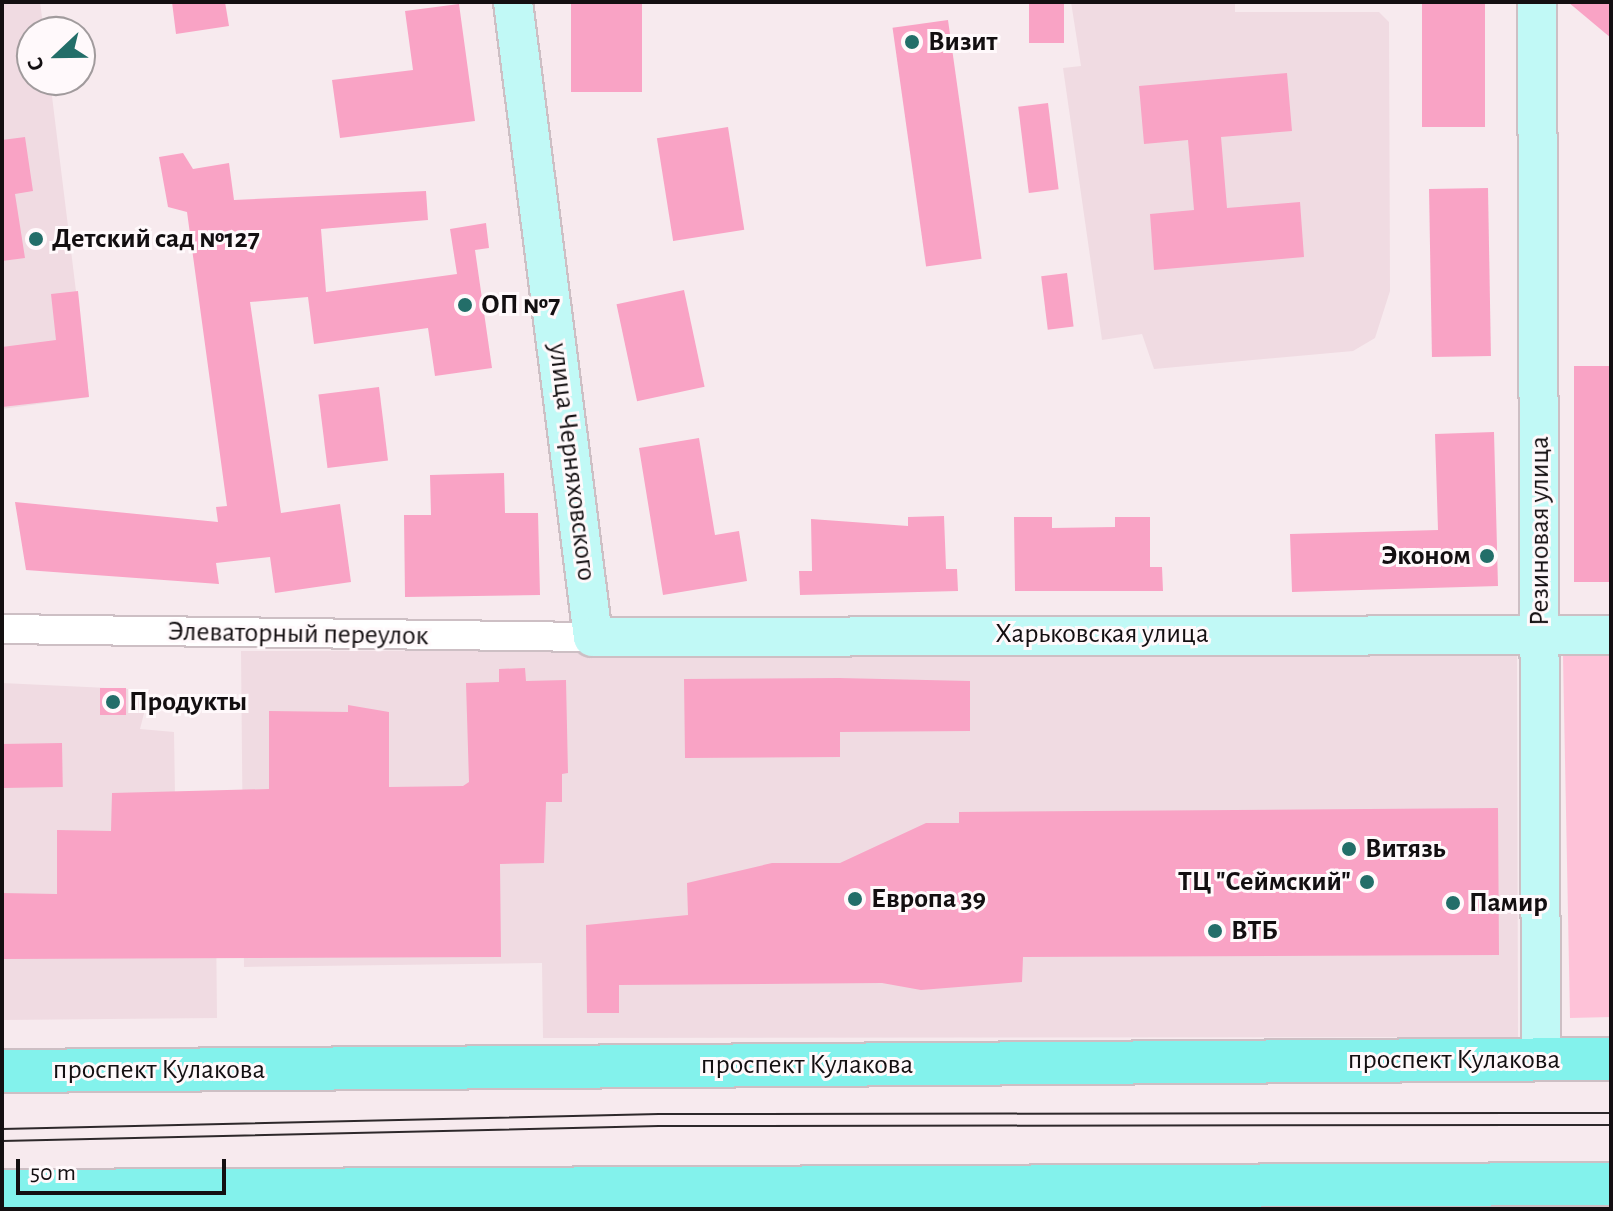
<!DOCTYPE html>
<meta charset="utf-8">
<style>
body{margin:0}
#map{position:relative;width:1613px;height:1211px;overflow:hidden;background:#f7eaee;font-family:"Alegreya Sans",sans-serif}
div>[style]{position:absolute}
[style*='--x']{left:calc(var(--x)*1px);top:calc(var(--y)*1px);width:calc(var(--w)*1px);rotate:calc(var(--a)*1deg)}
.built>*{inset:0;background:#f0dbe2}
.green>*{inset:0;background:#fec2d8}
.building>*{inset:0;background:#f9a3c5;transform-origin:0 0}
.roads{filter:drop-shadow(2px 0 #cdbfc4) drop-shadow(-2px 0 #cdbfc4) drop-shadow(0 2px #cdbfc4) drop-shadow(0 -2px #cdbfc4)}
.street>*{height:28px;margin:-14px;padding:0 14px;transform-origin:14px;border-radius:14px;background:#fff}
.secondary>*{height:38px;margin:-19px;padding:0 19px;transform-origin:19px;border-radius:19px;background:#c1f9f6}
.primary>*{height:42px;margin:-21px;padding:0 21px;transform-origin:21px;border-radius:21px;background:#83f2ec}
.tram>*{height:2px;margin:-1px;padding:0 1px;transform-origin:1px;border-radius:1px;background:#2d282a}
.dots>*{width:22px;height:22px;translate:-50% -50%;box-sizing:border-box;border:4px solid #fff9fb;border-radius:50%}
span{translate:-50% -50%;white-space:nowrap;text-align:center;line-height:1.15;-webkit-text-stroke:6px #fff9fb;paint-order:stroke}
.poi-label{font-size:28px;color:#130f11;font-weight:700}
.left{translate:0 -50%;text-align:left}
.right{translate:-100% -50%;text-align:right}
.street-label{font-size:28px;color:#130f11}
.frame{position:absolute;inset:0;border:4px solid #130f11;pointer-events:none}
.north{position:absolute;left:16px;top:16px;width:80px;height:80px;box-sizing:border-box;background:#fff9fb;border:2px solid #a19b9d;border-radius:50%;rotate:248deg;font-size:22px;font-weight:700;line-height:32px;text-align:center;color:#130f11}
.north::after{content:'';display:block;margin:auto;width:28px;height:36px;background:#236e69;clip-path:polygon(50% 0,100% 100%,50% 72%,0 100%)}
.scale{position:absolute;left:16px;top:1159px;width:210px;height:36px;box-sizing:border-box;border:4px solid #130f11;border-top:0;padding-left:10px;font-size:24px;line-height:28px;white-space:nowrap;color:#130f11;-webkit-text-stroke:6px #fff9fb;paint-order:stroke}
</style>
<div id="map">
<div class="built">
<div style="clip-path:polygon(2px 2px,40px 2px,44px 32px,32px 32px,32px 80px,50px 80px,89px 397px,2px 409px)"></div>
<div style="clip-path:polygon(1071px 2px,1235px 2px,1235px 12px,1379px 12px,1389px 22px,1390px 291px,1375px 338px,1353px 351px,1154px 369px,1142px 334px,1102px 340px,1063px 68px,1081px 66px)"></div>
<div style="clip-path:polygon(1517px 649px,1518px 1037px,543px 1038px,542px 963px,244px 967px,241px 651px)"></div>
<div style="clip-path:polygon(2px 683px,150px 690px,140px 729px,174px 732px,175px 796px,215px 816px,217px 1018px,2px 1020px)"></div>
</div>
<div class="green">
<div style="clip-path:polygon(1611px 656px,1611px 1017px,1570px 1018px,1563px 656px)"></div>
</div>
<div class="building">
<div style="clip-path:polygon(172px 2px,225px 2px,229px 26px,176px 34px)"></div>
<div style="left:571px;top:2px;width:71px;height:90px"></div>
<div style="left:1029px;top:2px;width:35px;height:41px"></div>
<div style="left:1422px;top:2px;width:63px;height:125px"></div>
<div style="clip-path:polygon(1568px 2px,1611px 2px,1611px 38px)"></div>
<div style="clip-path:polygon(459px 4px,475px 121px,340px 138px,332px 80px,413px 70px,405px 11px)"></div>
<div style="left:948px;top:20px;width:241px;height:56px;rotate:82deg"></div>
<div style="clip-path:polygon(1287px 73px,1292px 131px,1221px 137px,1227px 208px,1300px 202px,1304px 257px,1154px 270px,1150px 214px,1194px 210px,1188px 140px,1144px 144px,1139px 86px)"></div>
<div style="left:1048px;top:103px;width:87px;height:30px;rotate:83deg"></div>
<div style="left:728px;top:127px;width:104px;height:72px;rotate:81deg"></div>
<div style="clip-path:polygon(25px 137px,33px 191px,15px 194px,25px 258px,2px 261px,2px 140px)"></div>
<div style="clip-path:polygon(183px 153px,193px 169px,229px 163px,234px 200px,426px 191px,428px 220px,321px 229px,326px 292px,457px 274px,450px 229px,486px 223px,489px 248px,475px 250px,492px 368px,435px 376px,428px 328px,314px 344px,308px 297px,250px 302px,281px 513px,340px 504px,351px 582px,275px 593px,270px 557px,216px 563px,219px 584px,26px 570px,15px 502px,218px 522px,216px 507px,227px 506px,187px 212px,168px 207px,159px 157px)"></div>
<div style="left:1488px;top:188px;width:168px;height:59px;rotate:89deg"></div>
<div style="left:1067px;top:273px;width:54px;height:26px;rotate:83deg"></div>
<div style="left:684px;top:290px;width:99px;height:69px;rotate:78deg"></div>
<div style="clip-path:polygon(78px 291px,89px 397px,2px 407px,2px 347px,56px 340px,51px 294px)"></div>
<div style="left:1574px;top:366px;width:37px;height:216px"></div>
<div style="left:379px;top:387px;width:74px;height:61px;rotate:83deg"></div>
<div style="clip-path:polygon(1494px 432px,1498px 586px,1292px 592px,1290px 534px,1438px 530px,1435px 434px)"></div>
<div style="clip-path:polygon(699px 438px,715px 535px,739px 531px,747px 581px,663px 595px,639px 448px)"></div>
<div style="clip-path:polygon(504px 473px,505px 513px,538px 513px,540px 595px,405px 597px,404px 515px,431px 515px,430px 475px)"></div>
<div style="clip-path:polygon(944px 516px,946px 569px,957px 569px,958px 591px,800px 595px,799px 571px,812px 571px,811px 519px,908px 526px,908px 517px)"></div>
<div style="clip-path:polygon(1014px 517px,1052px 517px,1052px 528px,1115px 527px,1115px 517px,1150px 517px,1150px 567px,1162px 567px,1163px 591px,1015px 591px)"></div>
<div style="clip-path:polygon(525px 668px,526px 681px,566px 680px,568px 773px,562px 774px,562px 802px,546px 802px,544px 863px,500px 864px,501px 957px,2px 959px,2px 893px,57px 894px,57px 830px,111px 831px,112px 793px,269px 789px,269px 711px,348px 712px,348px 705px,389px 712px,389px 787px,463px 786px,469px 782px,466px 683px,499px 682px,499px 669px)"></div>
<div style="clip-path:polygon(839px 678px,970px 681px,970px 731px,840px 732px,840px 757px,685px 758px,684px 679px)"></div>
<div style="left:100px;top:688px;width:26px;height:27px"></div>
<div style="left:62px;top:743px;width:44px;height:60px;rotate:89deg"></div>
<div style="clip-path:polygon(1498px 808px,1499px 955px,1023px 957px,1022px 982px,921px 990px,882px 983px,619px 985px,619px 1013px,587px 1013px,586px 925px,688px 915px,687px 883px,772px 863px,840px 863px,926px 823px,959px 823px,959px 812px)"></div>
</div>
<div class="roads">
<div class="street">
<div style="--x:2;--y:629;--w:591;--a:0.78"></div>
</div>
<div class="secondary">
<div style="--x:513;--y:2;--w:640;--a:82.82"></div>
<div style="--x:593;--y:637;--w:1018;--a:-0.11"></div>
<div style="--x:1537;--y:2;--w:1058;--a:89.78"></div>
</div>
<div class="primary">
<div style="--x:2;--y:1071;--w:1609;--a:-0.43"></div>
<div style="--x:2;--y:1191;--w:1609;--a:-0.25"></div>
</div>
</div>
<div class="tram">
<div style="--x:2;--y:1129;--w:657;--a:-1.31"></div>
<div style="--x:659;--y:1114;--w:952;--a:-0.06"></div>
<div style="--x:2;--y:1141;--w:657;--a:-1.31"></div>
<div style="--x:659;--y:1126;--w:952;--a:-0.06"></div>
</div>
<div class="dots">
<div style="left:912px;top:42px;background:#236e69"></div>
<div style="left:36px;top:239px;background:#236e69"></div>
<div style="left:465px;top:305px;background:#236e69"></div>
<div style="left:1487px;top:556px;background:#236e69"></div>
<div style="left:113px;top:702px;background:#236e69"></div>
<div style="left:1349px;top:849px;background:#236e69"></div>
<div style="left:1367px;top:882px;background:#236e69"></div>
<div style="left:855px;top:899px;background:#236e69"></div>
<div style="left:1453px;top:903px;background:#236e69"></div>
<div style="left:1215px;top:931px;background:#236e69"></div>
</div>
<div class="poi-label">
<span class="left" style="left:928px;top:42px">Визит</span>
<span class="left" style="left:52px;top:239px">Детский сад №127</span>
<span class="left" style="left:481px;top:305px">ОП №7</span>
<span class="right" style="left:1471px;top:556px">Эконом</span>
<span class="left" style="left:129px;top:702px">Продукты</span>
<span class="left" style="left:1365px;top:849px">Витязь</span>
<span class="right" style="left:1351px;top:882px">ТЦ "Сеймский"</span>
<span class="left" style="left:871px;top:899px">Европа 39</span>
<span class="left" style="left:1469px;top:903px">Памир</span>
<span class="left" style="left:1231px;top:931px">ВТБ</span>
</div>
<div class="street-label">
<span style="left:572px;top:462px;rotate:83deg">улица Черняховского</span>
<span style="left:1540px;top:531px;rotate:-90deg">Резиновая улица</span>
<span style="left:298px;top:634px;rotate:1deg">Элеваторный переулок</span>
<span style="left:1102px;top:634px">Харьковская улица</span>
<span style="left:1454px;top:1060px">проспект Кулакова</span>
<span style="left:807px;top:1065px">проспект Кулакова</span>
<span style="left:159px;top:1070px">проспект Кулакова</span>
</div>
<div class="frame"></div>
<div class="north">С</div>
<div class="scale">50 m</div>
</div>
